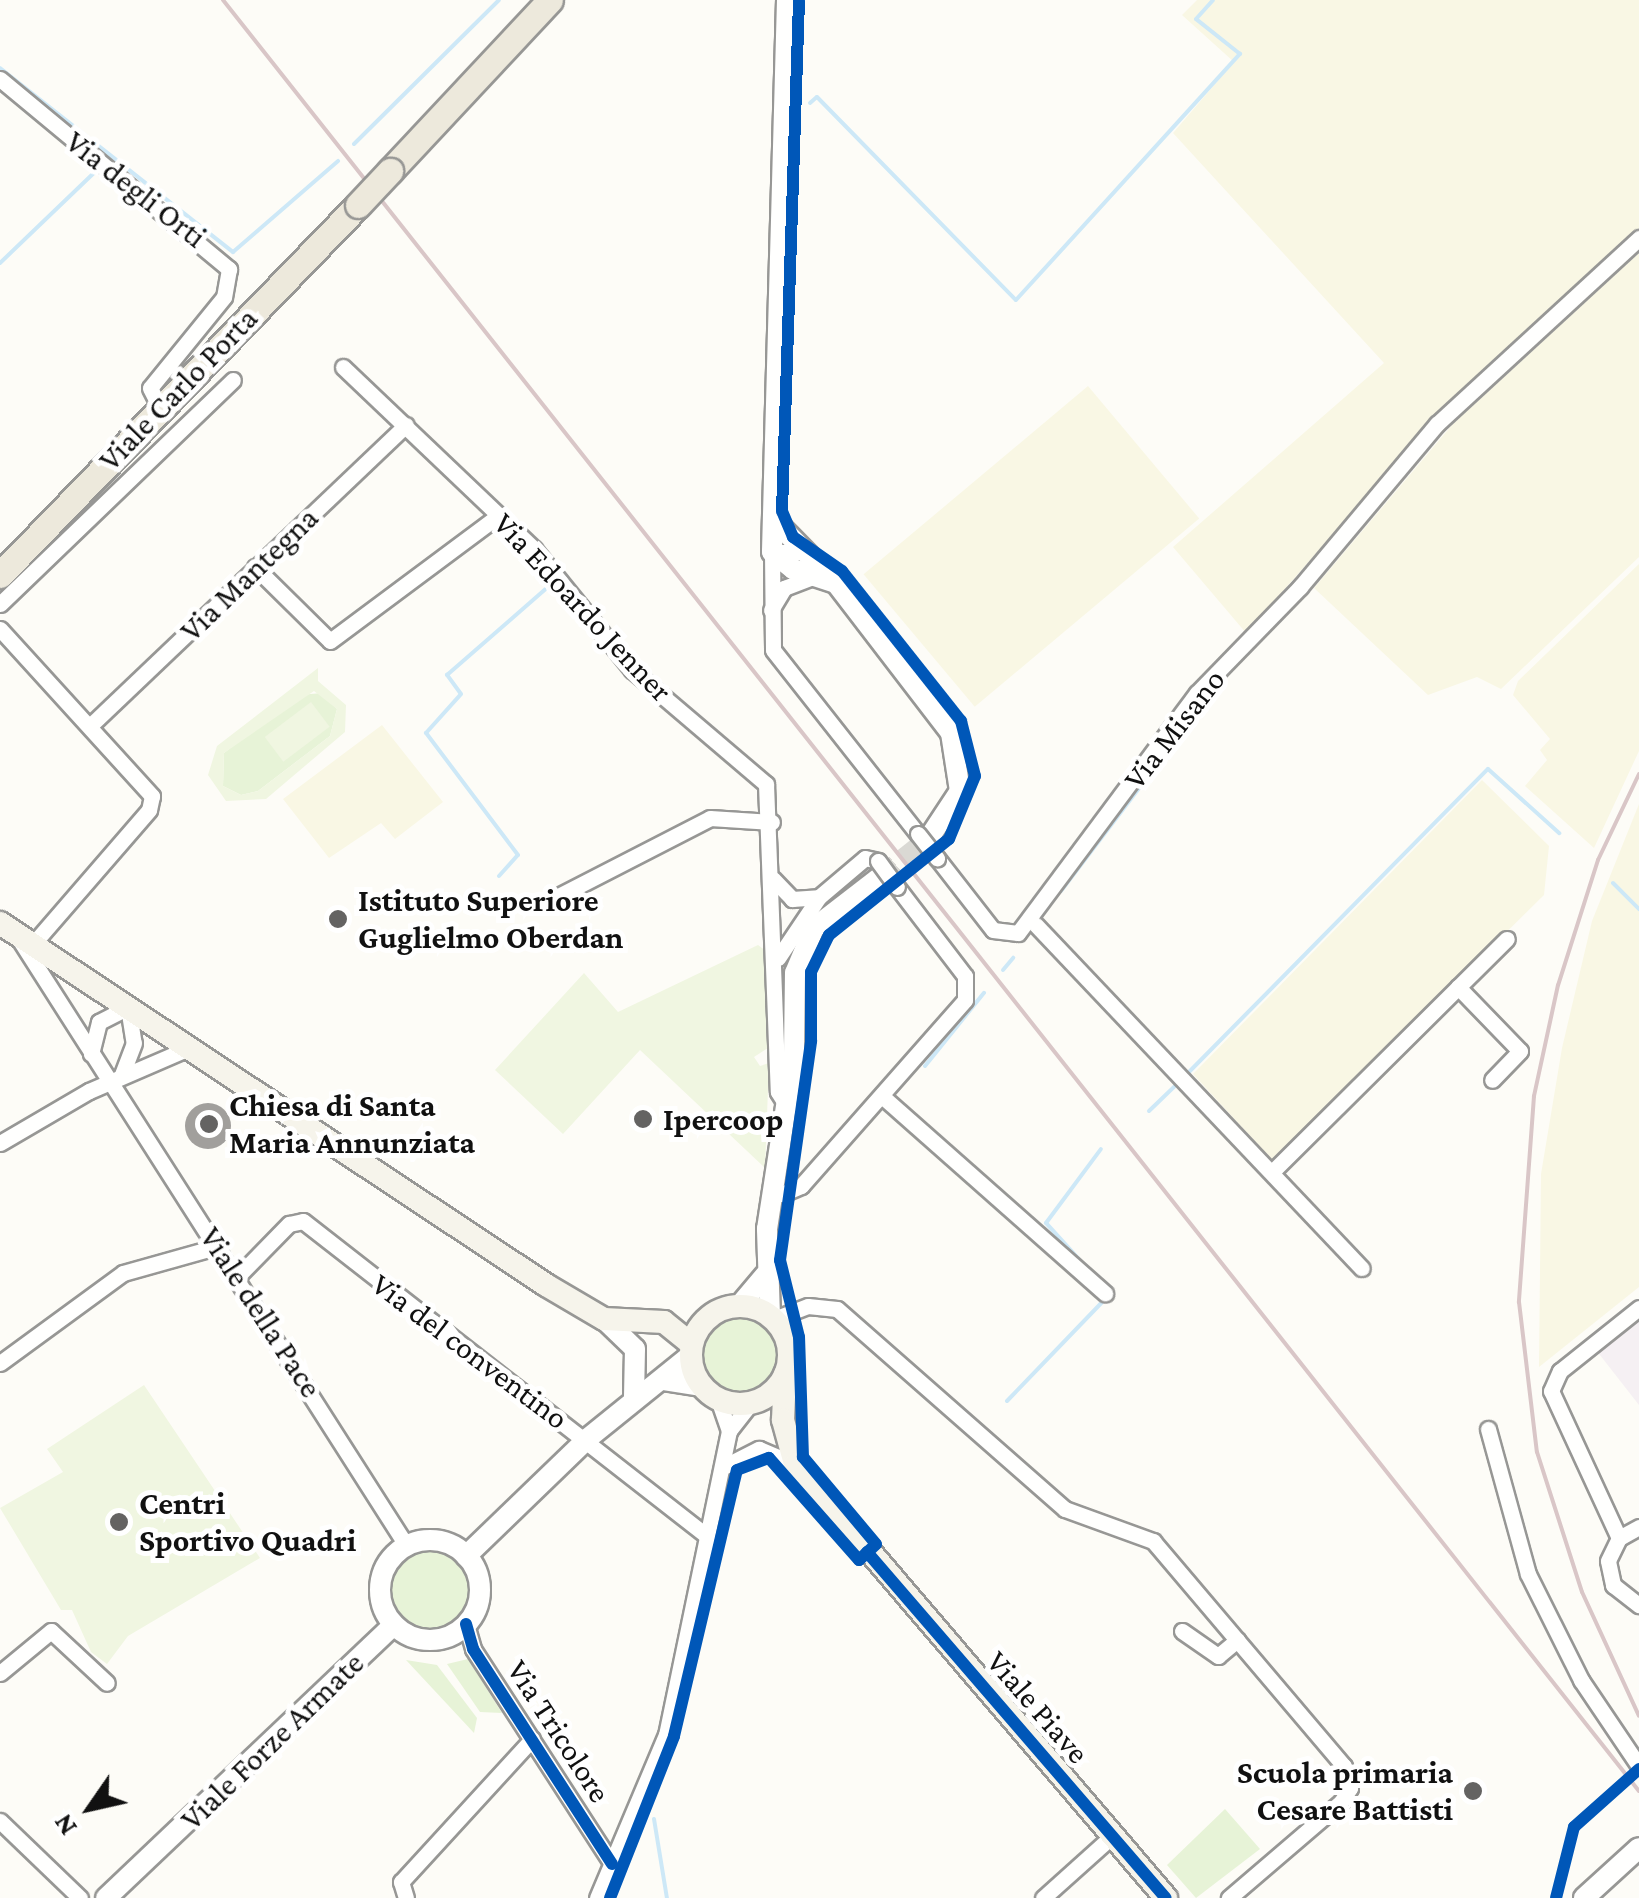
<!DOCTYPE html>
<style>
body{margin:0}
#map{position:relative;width:1639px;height:1898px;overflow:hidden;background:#fdfcf7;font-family:"Crimson Pro",serif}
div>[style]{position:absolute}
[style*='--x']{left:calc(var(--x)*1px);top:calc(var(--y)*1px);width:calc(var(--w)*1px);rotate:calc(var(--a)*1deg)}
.industrial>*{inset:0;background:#f5f0f3}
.farmland>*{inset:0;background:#f9f7e4;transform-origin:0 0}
.green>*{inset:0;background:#e7f3d7}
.round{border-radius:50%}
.pitch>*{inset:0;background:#f0f6e1;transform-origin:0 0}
.stream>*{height:4px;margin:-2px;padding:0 2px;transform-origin:2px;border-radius:2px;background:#cde8f7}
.building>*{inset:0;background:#a19f9c}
.tertiary-tunnel>*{height:20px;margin-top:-10px;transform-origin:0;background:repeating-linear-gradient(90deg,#dad9d4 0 20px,transparent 0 30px)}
.roads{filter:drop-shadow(2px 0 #979795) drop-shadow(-2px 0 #979795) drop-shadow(0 2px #979795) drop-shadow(0 -2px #979795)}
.minor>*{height:15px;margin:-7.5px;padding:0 7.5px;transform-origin:7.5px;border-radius:7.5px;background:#fffffe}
.tertiary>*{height:20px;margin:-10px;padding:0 10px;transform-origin:10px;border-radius:10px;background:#fffffe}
.tertiary>.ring{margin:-10px;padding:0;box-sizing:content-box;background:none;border:20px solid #fffffe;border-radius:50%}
.secondary>*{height:22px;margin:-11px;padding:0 11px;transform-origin:11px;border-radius:11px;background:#f6f4eb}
.secondary>.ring{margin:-11px;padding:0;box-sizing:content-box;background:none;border:22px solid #f6f4eb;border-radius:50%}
.primary>*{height:25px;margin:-12.5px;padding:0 12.5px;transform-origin:12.5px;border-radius:12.5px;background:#ede9dc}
.rail>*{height:4px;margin:-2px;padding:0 2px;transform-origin:2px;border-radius:2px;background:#d9c6c7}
.bridges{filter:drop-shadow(2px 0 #979795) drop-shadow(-2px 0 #979795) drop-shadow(0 2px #979795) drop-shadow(0 -2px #979795)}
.minor-bridge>*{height:15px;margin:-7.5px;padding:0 7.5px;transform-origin:7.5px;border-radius:7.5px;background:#fffffe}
.primary-bridge>*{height:25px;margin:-12.5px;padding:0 12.5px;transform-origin:12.5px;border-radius:12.5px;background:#ede9dc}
.cycleway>*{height:12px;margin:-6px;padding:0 6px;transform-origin:6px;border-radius:6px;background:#0057b8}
.dots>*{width:28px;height:28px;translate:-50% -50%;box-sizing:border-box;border:5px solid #fff;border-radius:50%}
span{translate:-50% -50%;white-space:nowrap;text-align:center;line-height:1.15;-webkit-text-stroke:10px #fff;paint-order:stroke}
.street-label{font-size:32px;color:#111}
.poi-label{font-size:32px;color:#111;font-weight:700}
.left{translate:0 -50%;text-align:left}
.right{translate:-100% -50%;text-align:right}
.north{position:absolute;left:40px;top:1758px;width:100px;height:100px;-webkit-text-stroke:8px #fff;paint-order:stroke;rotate:236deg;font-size:28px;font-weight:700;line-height:40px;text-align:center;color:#111}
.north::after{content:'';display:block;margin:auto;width:35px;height:45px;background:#111;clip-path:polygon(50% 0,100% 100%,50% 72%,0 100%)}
</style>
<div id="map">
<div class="industrial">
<div style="clip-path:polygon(1639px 1314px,1639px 1405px,1596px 1350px)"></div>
</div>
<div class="farmland">
<div style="clip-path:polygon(1197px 0,1639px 0,1639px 228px,1435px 418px,1246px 633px,1173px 547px,1384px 363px,1173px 133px,1234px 62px,1182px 15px)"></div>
<div style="clip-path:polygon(1639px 253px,1639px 557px,1501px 689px,1477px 677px,1428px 695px,1314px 588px,1452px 425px)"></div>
<div style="left:1088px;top:386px;width:173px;height:293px;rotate:50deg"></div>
<div style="clip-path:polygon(1639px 564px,1639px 751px,1594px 848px,1525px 786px,1547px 760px,1540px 750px,1550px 739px,1513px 695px,1518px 681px)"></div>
<div style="clip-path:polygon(382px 725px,443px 802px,395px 839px,381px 823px,329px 858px,283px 799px)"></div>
<div style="clip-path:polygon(1482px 780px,1549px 846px,1544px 895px,1274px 1162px,1193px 1074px)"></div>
<div style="clip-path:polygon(1639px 804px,1639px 1287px,1539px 1367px,1541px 1174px,1562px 1048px,1592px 921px)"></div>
</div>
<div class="green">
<div style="clip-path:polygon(322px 693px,337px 709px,330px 736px,258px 791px,241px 795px,223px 786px,224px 753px,299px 695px)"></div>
<div class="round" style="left:699px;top:1315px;width:80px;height:80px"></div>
<div class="round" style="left:389px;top:1548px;width:82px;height:82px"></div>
<div style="clip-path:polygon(468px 1659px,502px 1713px,480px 1712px,447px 1664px)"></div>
<div style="clip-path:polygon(406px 1660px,437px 1665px,477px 1718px,474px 1733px)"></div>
<div style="clip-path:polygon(1225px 1809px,1260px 1849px,1196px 1898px,1167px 1865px)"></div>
</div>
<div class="pitch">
<div style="clip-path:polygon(evenodd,318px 668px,318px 681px,346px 705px,345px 732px,266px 799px,226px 801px,208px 775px,217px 746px,318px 668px,314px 691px,337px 709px,330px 736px,258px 791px,241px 795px,223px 786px,224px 753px,314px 691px)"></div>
<div style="left:311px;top:702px;width:31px;height:58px;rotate:53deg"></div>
<div style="clip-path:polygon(758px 945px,766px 951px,768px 1048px,754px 1057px,760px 1066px,769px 1063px,765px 1168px,640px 1050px,563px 1134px,495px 1070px,584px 973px,618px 1012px)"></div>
<div style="clip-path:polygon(144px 1385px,260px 1558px,128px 1636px,107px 1664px,91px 1652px,72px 1610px,61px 1610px,0 1508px,63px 1472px,47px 1449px)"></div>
</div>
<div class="stream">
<div style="--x:0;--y:68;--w:297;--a:38.3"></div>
<div style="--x:233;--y:252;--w:139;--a:-40.9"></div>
<div style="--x:810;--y:103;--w:9;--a:-41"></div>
<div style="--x:817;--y:97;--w:284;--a:45.6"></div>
<div style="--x:1016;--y:300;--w:333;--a:-47.7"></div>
<div style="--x:1240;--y:54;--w:56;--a:-141.5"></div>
<div style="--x:1196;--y:19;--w:25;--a:-48"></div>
<div style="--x:354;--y:144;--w:204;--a:-44.8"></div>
<div style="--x:0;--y:263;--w:130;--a:-43.8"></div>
<div style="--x:1572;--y:310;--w:90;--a:-41.8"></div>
<div style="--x:1334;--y:558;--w:170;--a:-50"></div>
<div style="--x:1235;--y:664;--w:90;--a:-45.5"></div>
<div style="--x:499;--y:876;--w:28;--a:-48"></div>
<div style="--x:518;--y:855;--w:153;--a:-127"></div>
<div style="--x:426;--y:733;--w:52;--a:-48.1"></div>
<div style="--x:461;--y:694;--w:24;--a:-126"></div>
<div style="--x:447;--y:675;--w:135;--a:-41.1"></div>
<div style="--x:1613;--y:883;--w:37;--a:45"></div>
<div style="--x:1061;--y:891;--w:276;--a:-52.8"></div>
<div style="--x:1003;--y:970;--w:16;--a:-50"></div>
<div style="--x:925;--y:1066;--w:94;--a:-51.1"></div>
<div style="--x:1186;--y:1075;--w:430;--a:-45.4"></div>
<div style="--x:1488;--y:769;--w:96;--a:42"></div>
<div style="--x:1149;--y:1111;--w:42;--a:-44"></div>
<div style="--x:1087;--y:1268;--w:61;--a:-132.3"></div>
<div style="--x:1046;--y:1223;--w:92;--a:-53.4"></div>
<div style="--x:1007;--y:1401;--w:144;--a:-46.1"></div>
<div style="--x:654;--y:1819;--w:80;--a:80.7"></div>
</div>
<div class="building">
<div class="round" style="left:185px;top:1103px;width:46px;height:46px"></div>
</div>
<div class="tertiary-tunnel">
<div style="--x:880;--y:877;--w:63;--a:-38.5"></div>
</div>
<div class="roads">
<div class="minor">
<div style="--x:0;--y:79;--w:298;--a:39.7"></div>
<div style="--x:229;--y:269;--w:28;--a:100"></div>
<div style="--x:224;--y:297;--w:117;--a:129.1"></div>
<div style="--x:150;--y:388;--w:22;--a:63"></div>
<div style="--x:343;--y:367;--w:264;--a:43.6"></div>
<div style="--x:534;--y:549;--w:156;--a:51"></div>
<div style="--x:632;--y:670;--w:176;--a:40.4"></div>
<div style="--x:766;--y:784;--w:308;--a:87.8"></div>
<div style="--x:778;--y:1092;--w:19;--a:58"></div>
<div style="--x:800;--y:552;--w:28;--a:180"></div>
<div style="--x:772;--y:552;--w:98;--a:89.4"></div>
<div style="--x:773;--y:650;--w:234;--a:51.8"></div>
<div style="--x:255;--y:567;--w:105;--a:44.6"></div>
<div style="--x:330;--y:641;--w:211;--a:-36.7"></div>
<div style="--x:0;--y:604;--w:323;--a:-43.9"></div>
<div style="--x:771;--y:610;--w:26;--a:-59"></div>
<div style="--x:784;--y:588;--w:30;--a:-21"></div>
<div style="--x:0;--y:629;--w:226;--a:47.7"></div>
<div style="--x:152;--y:796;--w:14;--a:102"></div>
<div style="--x:149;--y:810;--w:177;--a:130.9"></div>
<div style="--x:93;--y:723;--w:432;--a:-43.6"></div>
<div style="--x:937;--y:858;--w:91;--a:52.1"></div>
<div style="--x:993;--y:930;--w:25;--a:7"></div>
<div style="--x:1018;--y:933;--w:299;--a:-53.3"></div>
<div style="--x:1197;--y:693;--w:148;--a:-45.8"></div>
<div style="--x:1300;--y:587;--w:213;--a:-50"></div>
<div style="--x:1437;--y:424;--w:275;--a:-42.6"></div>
<div style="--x:773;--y:879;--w:28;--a:46"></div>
<div style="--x:792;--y:899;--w:26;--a:-4"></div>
<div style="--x:539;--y:906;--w:192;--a:-27.2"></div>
<div style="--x:710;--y:818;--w:62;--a:3.7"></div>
<div style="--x:1036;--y:925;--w:473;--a:46.5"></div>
<div style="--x:21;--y:942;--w:715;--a:57.44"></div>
<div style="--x:778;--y:958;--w:73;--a:-56.1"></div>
<div style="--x:819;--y:897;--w:60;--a:-40.3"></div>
<div style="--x:865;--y:858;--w:13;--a:13"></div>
<div style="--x:1458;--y:987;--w:89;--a:45.9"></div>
<div style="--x:1520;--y:1051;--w:40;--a:134"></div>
<div style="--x:91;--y:1054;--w:33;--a:-76"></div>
<div style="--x:99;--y:1022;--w:33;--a:-27"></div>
<div style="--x:128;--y:1007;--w:36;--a:81"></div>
<div style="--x:134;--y:1043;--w:36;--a:111"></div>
<div style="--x:882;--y:1096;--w:298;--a:41.5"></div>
<div style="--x:0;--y:1143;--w:103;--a:-30.3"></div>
<div style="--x:89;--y:1091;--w:109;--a:-23.3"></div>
<div style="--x:1274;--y:1170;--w:328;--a:-44.8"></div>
<div style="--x:782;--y:1194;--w:21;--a:-23"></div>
<div style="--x:801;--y:1186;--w:248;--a:-48.6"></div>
<div style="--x:965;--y:1000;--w:24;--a:-90"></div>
<div style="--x:965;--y:976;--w:112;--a:-127.4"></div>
<div style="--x:238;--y:1276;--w:73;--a:-45.6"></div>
<div style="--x:289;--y:1224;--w:14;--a:-12"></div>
<div style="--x:303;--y:1221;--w:512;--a:37.94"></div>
<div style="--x:774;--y:1319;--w:36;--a:-21"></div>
<div style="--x:808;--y:1306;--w:29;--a:6"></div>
<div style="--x:837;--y:1309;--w:303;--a:41.3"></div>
<div style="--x:1065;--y:1509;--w:94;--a:20"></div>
<div style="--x:1153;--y:1541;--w:295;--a:49.7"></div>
<div style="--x:1344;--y:1766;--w:23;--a:75"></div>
<div style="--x:1350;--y:1788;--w:17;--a:123"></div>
<div style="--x:1341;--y:1802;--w:148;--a:139.4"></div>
<div style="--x:0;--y:1363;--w:152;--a:-36.2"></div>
<div style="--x:123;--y:1273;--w:100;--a:-15.7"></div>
<div style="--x:718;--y:1399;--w:34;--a:71"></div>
<div style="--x:1488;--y:1429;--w:150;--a:74.6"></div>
<div style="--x:1528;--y:1574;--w:119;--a:63.4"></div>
<div style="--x:1581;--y:1680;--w:104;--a:56"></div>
<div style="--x:725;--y:1466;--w:38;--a:-27"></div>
<div style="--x:759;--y:1449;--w:39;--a:23"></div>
<div style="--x:1639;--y:1527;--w:23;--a:151"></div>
<div style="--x:1619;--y:1538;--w:25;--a:116"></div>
<div style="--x:1608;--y:1561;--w:25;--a:78"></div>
<div style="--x:1613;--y:1585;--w:33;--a:38"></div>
<div style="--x:1619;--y:1538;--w:162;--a:-114.8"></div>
<div style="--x:1551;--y:1391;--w:22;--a:-66"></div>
<div style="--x:1560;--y:1371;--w:101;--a:-38.6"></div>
<div style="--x:466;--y:1624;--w:26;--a:74"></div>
<div style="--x:473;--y:1649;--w:256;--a:57.1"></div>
<div style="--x:1182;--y:1631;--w:44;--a:34.8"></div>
<div style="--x:1218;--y:1656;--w:25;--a:-40"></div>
<div style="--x:0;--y:1673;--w:66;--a:-39.5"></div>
<div style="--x:51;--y:1631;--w:76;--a:42.9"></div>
<div style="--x:0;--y:1821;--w:111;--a:43.9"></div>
<div style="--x:406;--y:1898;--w:17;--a:-107"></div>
<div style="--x:401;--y:1882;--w:194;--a:-47.5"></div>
<div style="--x:597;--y:1898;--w:177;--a:-67.1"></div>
<div style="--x:666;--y:1735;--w:310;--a:-78.3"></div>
<div style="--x:729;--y:1431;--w:36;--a:-52"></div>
<div style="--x:1043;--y:1898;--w:93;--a:-41.9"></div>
</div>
<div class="tertiary">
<div style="--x:787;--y:0;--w:552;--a:91.56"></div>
<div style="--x:772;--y:552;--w:27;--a:39"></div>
<div style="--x:793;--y:569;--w:45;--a:18"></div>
<div style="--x:773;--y:519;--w:90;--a:45.5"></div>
<div style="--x:836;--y:583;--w:189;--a:52.5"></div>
<div style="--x:951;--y:733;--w:59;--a:81.2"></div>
<div style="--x:960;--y:791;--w:56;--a:123.4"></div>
<div style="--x:740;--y:1305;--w:39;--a:-50"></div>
<div style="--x:770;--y:1316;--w:87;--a:-92"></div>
<div style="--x:767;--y:1229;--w:177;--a:-81.2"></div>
<div style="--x:794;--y:1054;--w:81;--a:-89.3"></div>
<div style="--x:795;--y:973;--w:49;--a:-67.1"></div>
<div style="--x:814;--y:928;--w:83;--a:-37.7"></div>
<div style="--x:604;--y:1319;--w:43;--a:44.1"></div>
<div style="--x:635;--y:1349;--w:48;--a:91.2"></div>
<div style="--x:664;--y:1380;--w:37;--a:9"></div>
<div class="ring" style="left:380px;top:1540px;width:80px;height:80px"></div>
<div style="--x:466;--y:1556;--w:168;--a:-44"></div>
<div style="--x:587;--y:1439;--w:132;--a:-38.9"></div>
<div style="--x:106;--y:1898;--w:397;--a:-43.5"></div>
<div style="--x:1584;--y:1898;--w:74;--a:-42.3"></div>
</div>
<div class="secondary">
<div style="--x:0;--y:923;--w:655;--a:33.54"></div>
<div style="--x:546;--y:1285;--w:67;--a:30.4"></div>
<div style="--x:604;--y:1319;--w:60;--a:2.9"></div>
<div style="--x:664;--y:1322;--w:35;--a:39"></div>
<div class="ring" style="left:691px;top:1306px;width:76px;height:76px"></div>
<div style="--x:785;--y:1374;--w:46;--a:92.5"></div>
<div style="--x:783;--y:1420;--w:46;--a:74.7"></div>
<div style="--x:795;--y:1464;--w:571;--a:49.47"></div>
</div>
<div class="primary">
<div style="--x:390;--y:171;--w:234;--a:-46.9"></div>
<div style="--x:0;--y:575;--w:515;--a:-45.94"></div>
</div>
</div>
<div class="rail">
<div style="--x:223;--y:0;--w:2283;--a:51.67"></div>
<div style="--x:1639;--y:774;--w:95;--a:115.5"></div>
<div style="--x:1598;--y:860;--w:131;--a:107.7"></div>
<div style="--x:1558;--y:985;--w:114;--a:102.2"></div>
<div style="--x:1534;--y:1096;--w:207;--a:94.2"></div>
<div style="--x:1519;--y:1302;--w:151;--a:83.2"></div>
<div style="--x:1537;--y:1452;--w:147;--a:72.2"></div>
<div style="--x:1582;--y:1592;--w:136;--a:65.3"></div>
</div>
<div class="bridges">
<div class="minor-bridge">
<div style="--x:918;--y:834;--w:31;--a:52"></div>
<div style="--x:878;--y:861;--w:32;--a:54"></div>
</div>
<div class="primary-bridge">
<div style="--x:358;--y:205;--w:47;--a:-46.7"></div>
</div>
</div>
<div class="cycleway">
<div style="--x:867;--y:1552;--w:457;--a:49.2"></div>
<div style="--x:466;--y:1624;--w:26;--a:74"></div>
<div style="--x:473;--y:1649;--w:256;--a:57.1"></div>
<div style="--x:610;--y:1898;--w:174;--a:-68.4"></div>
<div style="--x:674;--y:1736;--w:273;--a:-76.7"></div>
<div style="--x:737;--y:1470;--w:34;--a:-21"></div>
<div style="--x:769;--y:1458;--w:136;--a:48.6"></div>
<div style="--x:859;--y:1560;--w:23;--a:-43"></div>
<div style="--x:876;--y:1544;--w:114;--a:-130"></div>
<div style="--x:803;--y:1457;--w:120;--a:-91.9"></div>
<div style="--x:799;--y:1337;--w:79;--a:-103.9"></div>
<div style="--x:780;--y:1260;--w:221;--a:-81.9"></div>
<div style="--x:811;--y:1041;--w:69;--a:-90"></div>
<div style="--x:811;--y:972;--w:41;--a:-64.1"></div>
<div style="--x:829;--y:935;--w:154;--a:-38.7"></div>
<div style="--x:949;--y:839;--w:68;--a:-67.6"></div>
<div style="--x:975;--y:776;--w:57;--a:-104.3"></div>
<div style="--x:961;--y:721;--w:191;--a:-128.4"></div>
<div style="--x:842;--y:571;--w:60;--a:-145.2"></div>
<div style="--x:793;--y:537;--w:28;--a:-113"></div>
<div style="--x:782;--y:511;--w:511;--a:-88.09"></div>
<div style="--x:1556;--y:1898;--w:73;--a:-75.8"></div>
<div style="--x:1574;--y:1827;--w:87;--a:-41.7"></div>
</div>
<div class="dots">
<div style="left:338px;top:919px;background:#646362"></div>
<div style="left:643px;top:1119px;background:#646362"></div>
<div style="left:209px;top:1124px;background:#646362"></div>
<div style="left:119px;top:1522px;background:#646362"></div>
<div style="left:1473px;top:1791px;background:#646362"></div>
</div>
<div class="street-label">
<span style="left:136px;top:189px;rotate:38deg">Via degli Orti</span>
<span style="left:178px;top:389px;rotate:-46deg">Viale Carlo Porta</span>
<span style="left:249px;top:574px;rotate:-44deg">Via Mantegna</span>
<span style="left:583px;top:607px;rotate:47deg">Via Edoardo Jenner</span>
<span style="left:1174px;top:729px;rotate:-52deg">Via Misano</span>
<span style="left:261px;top:1312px;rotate:57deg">Viale della Pace</span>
<span style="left:470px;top:1351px;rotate:37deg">Via del conventino</span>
<span style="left:1038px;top:1707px;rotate:49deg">Viale Piave</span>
<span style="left:559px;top:1731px;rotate:57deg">Via Tricolore</span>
<span style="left:272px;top:1741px;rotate:-44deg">Viale Forze Armate</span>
</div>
<div class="poi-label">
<span class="left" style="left:358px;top:919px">Istituto Superiore<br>Guglielmo Oberdan</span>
<span class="left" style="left:229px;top:1124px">Chiesa di Santa<br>Maria Annunziata</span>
<span class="left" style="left:663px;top:1119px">Ipercoop</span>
<span class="left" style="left:139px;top:1522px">Centri<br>Sportivo Quadri</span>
<span class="right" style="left:1453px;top:1791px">Scuola primaria<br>Cesare Battisti</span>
</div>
<div class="north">N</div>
</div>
